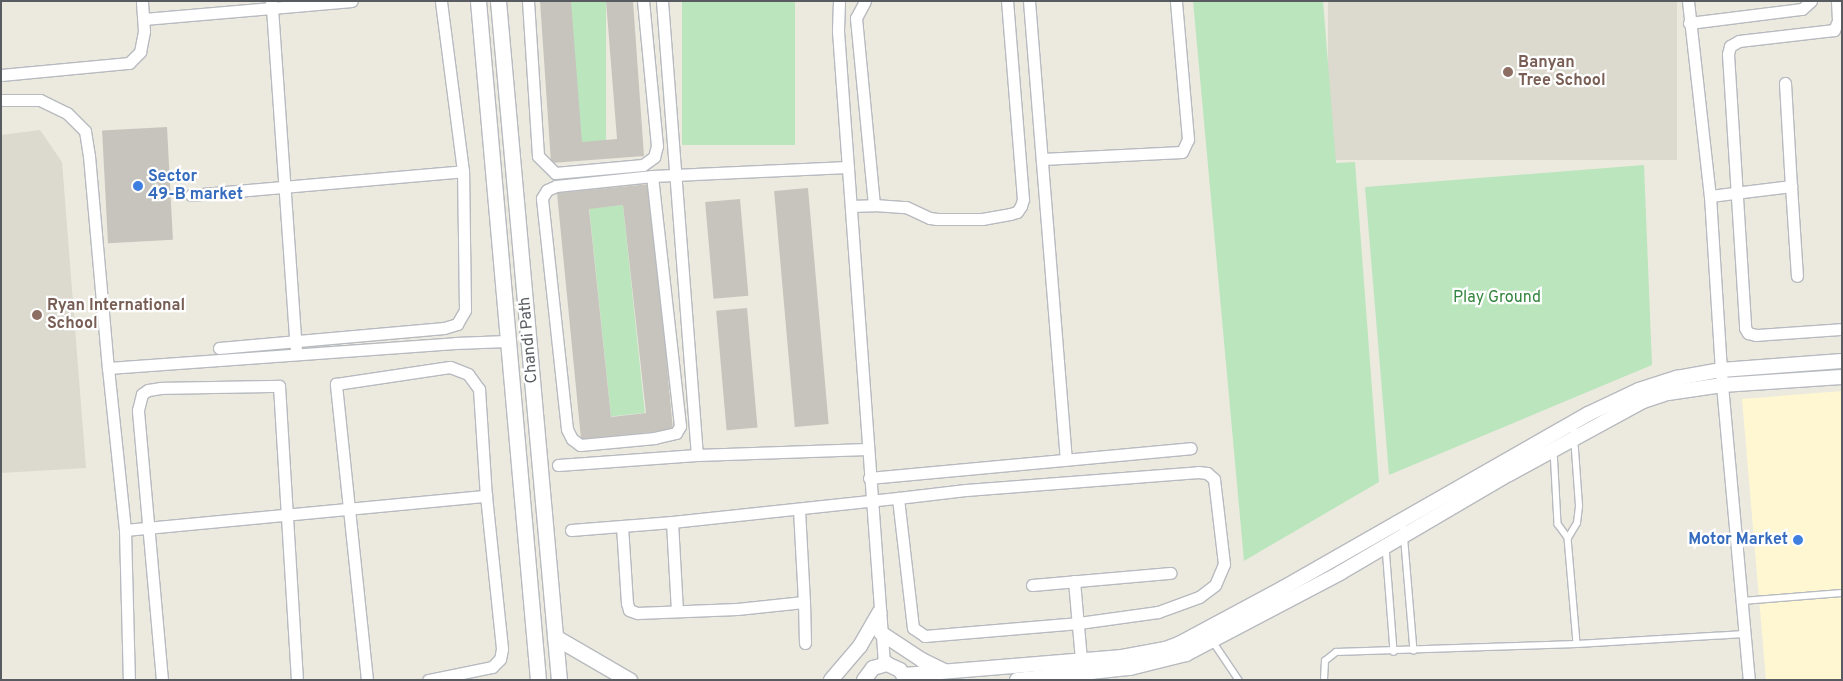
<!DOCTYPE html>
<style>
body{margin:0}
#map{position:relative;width:1843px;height:681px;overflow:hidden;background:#eceadf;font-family:Overpass,sans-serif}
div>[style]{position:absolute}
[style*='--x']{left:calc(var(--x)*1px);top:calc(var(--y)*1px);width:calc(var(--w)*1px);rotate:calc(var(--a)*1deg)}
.commercial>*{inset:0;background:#fef7d2}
.education>*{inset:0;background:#dcd9ce;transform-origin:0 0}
.green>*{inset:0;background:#bbe5bd;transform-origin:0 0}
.building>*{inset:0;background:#c7c4bd;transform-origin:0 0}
.roads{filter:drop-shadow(1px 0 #b7babf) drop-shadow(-1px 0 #b7babf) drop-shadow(0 1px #b7babf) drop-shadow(0 -1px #b7babf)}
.service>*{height:5.5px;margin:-2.75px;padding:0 2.75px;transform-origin:2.75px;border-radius:2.75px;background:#fff}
.minor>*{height:11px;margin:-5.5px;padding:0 5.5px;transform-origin:5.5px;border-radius:5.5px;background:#fff}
.tertiary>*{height:14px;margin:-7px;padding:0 7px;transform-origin:7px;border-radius:7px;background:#fff}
.secondary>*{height:15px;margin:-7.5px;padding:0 7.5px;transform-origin:7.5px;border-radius:7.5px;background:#fff}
.dots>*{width:14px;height:14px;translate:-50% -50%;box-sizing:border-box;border:2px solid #fff;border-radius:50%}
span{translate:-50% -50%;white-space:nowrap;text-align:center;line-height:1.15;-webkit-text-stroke:4.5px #fff;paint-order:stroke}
.education-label{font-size:16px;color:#785e54;font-weight:700}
.left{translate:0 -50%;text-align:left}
.shop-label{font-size:16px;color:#366cbe;font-weight:700}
.right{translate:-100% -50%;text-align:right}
.park-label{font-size:16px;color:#33853d}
.street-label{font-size:16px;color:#585c61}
.frame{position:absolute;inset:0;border:2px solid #585c61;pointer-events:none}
</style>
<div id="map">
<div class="commercial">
<div style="clip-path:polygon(1842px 391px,1842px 680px,1766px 680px,1742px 399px)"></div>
</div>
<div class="education">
<div style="left:1328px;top:1px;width:349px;height:159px"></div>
<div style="clip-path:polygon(40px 130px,62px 162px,86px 468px,1px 473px,1px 135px)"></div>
</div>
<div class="green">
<div style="left:571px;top:1px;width:35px;height:141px"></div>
<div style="left:682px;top:1px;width:113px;height:144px"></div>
<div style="clip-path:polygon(1193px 1px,1323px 1px,1336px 163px,1355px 162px,1379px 482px,1244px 561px)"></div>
<div style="clip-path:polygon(1644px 165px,1652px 365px,1389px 475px,1365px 187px)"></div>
<div style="left:623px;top:205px;width:209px;height:34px;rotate:84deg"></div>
</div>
<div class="building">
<div style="clip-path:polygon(540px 1px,571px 1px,582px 142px,617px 139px,606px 1px,633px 1px,644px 156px,551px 163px)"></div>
<div style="left:167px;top:127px;width:113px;height:65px;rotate:87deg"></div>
<div style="clip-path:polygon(evenodd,650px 184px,673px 430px,581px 439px,557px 193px,650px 184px,623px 205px,646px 413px,611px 417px,589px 209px,623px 205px)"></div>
<div style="left:808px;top:188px;width:237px;height:34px;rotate:85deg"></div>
<div style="left:740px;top:199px;width:97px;height:35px;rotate:85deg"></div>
<div style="left:747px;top:308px;width:120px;height:31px;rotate:85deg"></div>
</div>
<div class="roads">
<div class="service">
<div style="--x:1554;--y:450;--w:74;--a:86.9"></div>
<div style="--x:1558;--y:524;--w:17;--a:54"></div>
<div style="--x:1568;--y:538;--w:106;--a:85.1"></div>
<div style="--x:1403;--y:520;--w:131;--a:85.2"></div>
<div style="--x:1568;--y:538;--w:17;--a:-59"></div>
<div style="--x:1577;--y:523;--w:17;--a:-83"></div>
<div style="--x:1579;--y:506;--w:83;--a:-94.1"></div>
<div style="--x:1386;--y:547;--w:105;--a:85.6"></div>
<div style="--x:1742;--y:601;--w:100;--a:-4.6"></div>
<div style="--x:1212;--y:640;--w:48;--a:56"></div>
<div style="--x:1324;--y:680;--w:19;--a:-87"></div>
<div style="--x:1325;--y:661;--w:14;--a:-39"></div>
<div style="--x:1336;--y:652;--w:241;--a:-1.9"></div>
<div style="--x:1577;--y:644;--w:167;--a:-3.4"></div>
</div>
<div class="minor">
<div style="--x:271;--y:1;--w:7;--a:82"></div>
<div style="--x:272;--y:8;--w:80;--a:-5"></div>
<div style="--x:528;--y:1;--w:155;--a:86.3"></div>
<div style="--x:538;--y:156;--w:24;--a:45"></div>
<div style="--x:555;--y:173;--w:88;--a:-5.2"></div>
<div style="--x:643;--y:165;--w:14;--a:-36"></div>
<div style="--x:654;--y:157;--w:11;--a:-75"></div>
<div style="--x:657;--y:146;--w:146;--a:-95.5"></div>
<div style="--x:662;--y:1;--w:455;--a:85.6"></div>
<div style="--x:839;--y:1;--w:30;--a:92"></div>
<div style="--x:838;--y:31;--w:635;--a:85.84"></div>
<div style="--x:1029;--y:1;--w:460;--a:85.4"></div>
<div style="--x:1688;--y:1;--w:196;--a:83.6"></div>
<div style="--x:1710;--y:196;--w:189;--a:86.4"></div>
<div style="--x:1722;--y:385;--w:296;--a:84.8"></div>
<div style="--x:1837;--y:1;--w:20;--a:87"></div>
<div style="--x:1838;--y:21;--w:10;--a:114"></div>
<div style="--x:1834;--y:30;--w:96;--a:173.4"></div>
<div style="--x:1739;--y:41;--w:10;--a:151"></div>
<div style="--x:1730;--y:46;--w:8;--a:104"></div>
<div style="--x:1728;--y:54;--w:275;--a:86.4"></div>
<div style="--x:1745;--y:328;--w:6;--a:59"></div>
<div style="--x:1748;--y:333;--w:8;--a:14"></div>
<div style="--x:1756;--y:335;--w:86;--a:-4"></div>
<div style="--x:144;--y:19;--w:128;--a:-4.9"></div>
<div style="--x:272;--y:8;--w:347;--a:86"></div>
<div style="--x:1689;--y:23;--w:114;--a:-7.1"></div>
<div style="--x:1802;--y:9;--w:12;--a:-42"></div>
<div style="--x:1;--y:75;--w:129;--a:-5.4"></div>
<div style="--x:129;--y:63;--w:16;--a:-45"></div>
<div style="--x:140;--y:52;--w:21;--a:-79"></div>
<div style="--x:144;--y:31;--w:30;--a:-94"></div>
<div style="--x:1785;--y:83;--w:103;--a:86.7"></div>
<div style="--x:1;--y:100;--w:39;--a:0"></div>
<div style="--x:40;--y:100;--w:30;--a:26"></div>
<div style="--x:67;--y:113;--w:25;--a:45"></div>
<div style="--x:85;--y:131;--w:25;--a:81"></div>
<div style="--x:89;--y:156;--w:213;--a:84.9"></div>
<div style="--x:108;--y:368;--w:163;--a:84"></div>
<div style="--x:125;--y:530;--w:150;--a:88.5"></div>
<div style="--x:1042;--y:159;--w:140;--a:-2.9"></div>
<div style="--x:1182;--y:152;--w:14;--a:-65"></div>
<div style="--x:1188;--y:139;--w:139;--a:-95"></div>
<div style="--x:652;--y:176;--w:252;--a:83.6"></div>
<div style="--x:680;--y:426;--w:8;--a:120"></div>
<div style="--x:676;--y:433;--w:22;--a:167"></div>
<div style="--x:655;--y:438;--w:75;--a:174.7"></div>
<div style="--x:580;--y:445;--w:10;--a:-143"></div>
<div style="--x:572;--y:439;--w:11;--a:-117"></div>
<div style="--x:567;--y:429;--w:232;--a:-96.2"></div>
<div style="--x:542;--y:198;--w:9;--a:-58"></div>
<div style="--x:547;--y:190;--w:10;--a:-24"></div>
<div style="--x:556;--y:186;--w:97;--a:-5.9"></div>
<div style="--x:652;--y:176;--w:196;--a:-2.6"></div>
<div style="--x:191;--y:195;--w:273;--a:-5"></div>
<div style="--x:1710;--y:196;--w:82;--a:-7"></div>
<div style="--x:1791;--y:186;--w:90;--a:86.2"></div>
<div style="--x:874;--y:205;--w:32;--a:4"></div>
<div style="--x:906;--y:207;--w:26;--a:25"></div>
<div style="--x:930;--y:218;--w:7;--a:8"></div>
<div style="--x:937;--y:219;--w:45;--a:0"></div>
<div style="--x:982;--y:219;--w:28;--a:-10"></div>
<div style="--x:1010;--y:214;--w:7;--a:-16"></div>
<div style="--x:1017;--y:212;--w:7;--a:-56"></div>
<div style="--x:1021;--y:206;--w:7;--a:-74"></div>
<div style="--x:1023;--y:199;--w:199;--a:-94.6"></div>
<div style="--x:851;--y:206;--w:23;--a:-2"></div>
<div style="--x:874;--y:205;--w:188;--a:-95.5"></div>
<div style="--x:856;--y:18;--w:19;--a:-62"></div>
<div style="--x:219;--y:348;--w:226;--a:-5.1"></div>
<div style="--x:444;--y:328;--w:14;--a:-17"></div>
<div style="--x:457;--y:324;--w:16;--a:-60"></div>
<div style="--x:465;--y:310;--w:139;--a:-90.8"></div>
<div style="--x:463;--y:171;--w:171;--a:-97.4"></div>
<div style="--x:108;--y:368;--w:348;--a:-4.1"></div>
<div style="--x:455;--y:343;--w:52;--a:-2.2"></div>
<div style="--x:558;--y:465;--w:139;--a:-4.1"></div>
<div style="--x:697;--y:455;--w:170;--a:-2"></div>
<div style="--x:1198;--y:472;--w:9;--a:6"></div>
<div style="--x:1207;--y:473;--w:9;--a:41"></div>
<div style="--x:1214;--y:479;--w:86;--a:83.3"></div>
<div style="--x:1224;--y:564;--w:23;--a:113"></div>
<div style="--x:1215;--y:585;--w:20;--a:143"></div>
<div style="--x:1199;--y:597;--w:44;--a:159.9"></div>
<div style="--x:1158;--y:612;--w:80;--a:172.1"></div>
<div style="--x:1079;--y:623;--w:155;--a:175.2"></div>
<div style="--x:925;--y:636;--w:14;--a:-146"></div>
<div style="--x:913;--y:628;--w:131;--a:-96.6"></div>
<div style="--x:898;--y:498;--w:68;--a:-6.7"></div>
<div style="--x:966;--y:490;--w:233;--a:-4.4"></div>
<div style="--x:869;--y:478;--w:323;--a:-5.3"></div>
<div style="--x:672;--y:522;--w:89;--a:86.8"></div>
<div style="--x:622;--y:526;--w:77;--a:86.3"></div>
<div style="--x:627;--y:603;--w:7;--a:74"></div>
<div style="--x:629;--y:610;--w:9;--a:21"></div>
<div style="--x:637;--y:613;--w:100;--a:-2.3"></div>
<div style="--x:737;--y:609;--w:67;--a:-6"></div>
<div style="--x:804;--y:602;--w:93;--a:-93.1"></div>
<div style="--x:125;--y:530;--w:363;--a:-5.4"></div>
<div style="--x:571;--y:530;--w:101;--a:-4.5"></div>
<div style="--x:672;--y:522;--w:227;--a:-6.1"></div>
<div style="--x:1074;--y:581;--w:79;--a:84.9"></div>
<div style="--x:1032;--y:585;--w:139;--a:-5"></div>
<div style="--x:804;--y:602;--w:41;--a:88.6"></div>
<div style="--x:162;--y:680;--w:271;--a:-95.1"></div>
<div style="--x:138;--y:410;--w:16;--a:-76"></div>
<div style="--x:142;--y:394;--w:7;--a:-34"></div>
<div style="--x:148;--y:390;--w:13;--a:-9"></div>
<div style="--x:161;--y:388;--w:118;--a:-1"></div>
<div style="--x:279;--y:386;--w:295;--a:86.5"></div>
<div style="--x:367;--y:680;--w:298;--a:-96"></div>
<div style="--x:336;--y:384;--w:115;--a:-8.5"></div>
<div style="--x:450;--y:367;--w:19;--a:21"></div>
<div style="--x:468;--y:374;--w:19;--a:54"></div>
<div style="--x:479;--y:389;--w:107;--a:86.3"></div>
<div style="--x:486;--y:496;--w:154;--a:84"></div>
<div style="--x:502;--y:649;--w:10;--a:101"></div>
<div style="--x:500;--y:659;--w:11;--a:135"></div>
<div style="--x:492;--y:667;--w:65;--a:168.5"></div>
</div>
<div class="tertiary">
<div style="--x:881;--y:633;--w:49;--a:33.4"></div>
<div style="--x:922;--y:660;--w:25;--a:26"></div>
<div style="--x:904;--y:675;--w:219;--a:-4.7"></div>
<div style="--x:1122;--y:657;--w:44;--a:-10.5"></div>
<div style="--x:1165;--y:649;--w:15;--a:-20"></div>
<div style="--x:1179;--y:644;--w:118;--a:-28.3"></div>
<div style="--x:1283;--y:588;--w:351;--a:-29.7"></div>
<div style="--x:1588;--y:414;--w:56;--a:-25.2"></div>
<div style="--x:1639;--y:390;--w:40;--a:-18"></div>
<div style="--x:1677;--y:378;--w:45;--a:-10.3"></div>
<div style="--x:1721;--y:370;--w:121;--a:-4.3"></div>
<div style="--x:831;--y:680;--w:45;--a:-49.5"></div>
<div style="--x:860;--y:646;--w:39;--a:-60"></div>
<div style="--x:864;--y:680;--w:15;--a:-53"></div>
<div style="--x:873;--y:668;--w:15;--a:-16"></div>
<div style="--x:887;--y:664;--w:14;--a:25"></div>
<div style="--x:900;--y:670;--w:12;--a:59"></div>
<div style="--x:1017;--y:680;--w:114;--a:-6.1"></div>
<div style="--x:1130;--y:668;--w:58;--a:-14"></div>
<div style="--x:1186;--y:654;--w:174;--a:-27.7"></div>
<div style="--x:1340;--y:573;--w:196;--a:-30.4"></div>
<div style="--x:1509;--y:474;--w:153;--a:-28.6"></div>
<div style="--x:1643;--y:401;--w:26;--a:-18"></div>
<div style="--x:1668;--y:393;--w:55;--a:-8.4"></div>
<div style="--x:1722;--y:385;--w:120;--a:-3.8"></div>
</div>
<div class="secondary">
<div style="--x:478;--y:1;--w:682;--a:84.95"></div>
<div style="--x:498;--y:1;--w:682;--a:84.87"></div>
<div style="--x:555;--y:637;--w:86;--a:30.2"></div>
</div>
</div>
<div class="dots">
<div style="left:1508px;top:72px;background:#8d6e63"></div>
<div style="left:138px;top:186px;background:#3f7fe0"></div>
<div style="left:37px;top:315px;background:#8d6e63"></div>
<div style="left:1798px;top:540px;background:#3f7fe0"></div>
</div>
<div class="education-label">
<span class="left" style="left:1518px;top:72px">Banyan<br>Tree School</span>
<span class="left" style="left:47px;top:315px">Ryan International<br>School</span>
</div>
<div class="shop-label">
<span class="left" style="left:148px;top:186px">Sector<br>49-B market</span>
<span class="right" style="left:1788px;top:540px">Motor Market</span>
</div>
<div class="park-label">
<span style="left:1497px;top:298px">Play Ground</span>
</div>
<div class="street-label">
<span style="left:529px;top:340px;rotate:-95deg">Chandi Path</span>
</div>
<div class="frame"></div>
</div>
